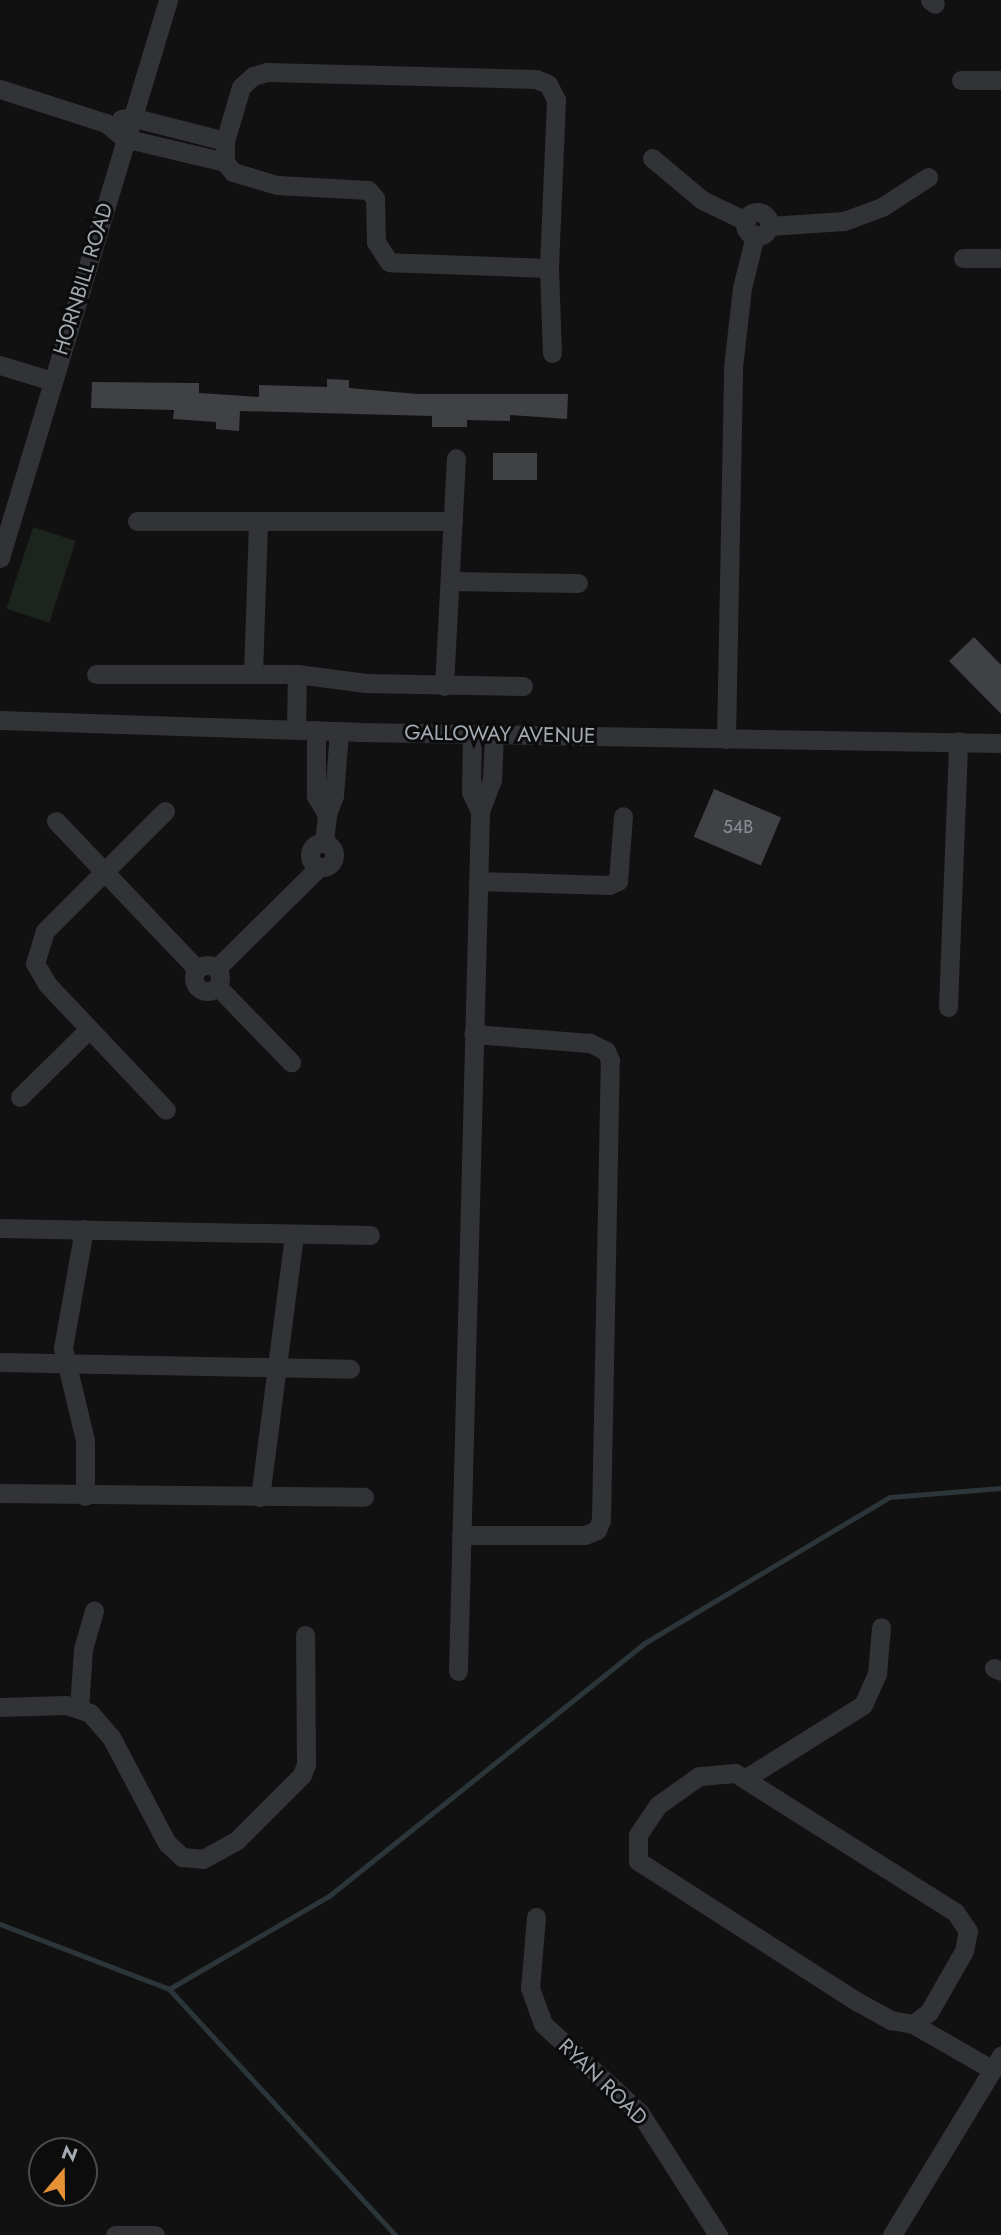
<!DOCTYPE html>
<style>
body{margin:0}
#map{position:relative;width:1001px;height:2235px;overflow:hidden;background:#111112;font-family:Jost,sans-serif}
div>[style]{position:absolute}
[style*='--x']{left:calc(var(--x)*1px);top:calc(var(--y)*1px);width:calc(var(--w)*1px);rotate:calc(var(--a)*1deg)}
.green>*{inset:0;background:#1d241d;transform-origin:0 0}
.stream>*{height:5px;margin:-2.5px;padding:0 2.5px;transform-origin:2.5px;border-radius:2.5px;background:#2b353a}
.building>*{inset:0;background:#404145;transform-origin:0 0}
.street>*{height:19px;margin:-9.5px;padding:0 9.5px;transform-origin:9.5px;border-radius:9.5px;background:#323337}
.street>.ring{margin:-9.5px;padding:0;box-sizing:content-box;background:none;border:19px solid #323337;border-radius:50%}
span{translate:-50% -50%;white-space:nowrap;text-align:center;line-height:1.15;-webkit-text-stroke:6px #0c0c0d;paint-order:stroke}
.number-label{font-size:18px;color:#8a9097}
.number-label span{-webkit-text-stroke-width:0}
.street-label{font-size:21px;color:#a3aab2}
.north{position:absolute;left:28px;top:2137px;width:70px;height:70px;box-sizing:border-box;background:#0c0c0d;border:2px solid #484b4f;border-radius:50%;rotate:20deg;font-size:19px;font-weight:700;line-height:28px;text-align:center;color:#a3aab2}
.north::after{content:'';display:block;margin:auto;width:24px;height:32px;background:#e59236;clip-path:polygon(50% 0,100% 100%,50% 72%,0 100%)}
</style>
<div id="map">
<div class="green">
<div style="left:33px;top:527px;width:45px;height:86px;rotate:18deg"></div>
</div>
<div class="stream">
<div style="--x:0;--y:1924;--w:181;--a:21"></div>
<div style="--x:169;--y:1989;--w:334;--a:47.4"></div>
<div style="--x:169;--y:1989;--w:185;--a:-30.2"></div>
<div style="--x:329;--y:1896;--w:403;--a:-38.7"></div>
<div style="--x:643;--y:1644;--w:287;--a:-30.8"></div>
<div style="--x:890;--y:1497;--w:111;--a:-4.6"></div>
</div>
<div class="building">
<div style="clip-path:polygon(327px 379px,349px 380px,349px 388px,417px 394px,568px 394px,567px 419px,510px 415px,510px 421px,467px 420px,467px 427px,432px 427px,432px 416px,240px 411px,239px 431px,216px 429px,216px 422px,173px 419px,174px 410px,91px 408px,92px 382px,199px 383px,199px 393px,259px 397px,259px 385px,327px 387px)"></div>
<div style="left:493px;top:453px;width:44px;height:27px"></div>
<div style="clip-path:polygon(974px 637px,1001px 665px,1001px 714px,949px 661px)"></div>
<div style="left:714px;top:789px;width:73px;height:52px;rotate:23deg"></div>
</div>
<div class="street">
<div style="--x:930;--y:0;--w:6;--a:39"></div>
<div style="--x:961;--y:80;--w:40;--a:0"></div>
<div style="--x:0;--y:89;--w:111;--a:17.8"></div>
<div style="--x:106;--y:123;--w:23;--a:40"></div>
<div style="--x:124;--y:138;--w:104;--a:13.4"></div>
<div style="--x:121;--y:119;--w:10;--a:-11"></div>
<div style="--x:131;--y:117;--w:97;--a:14.3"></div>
<div style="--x:652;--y:158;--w:65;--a:40"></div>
<div style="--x:702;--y:200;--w:49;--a:25.5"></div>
<div class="ring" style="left:745px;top:212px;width:5px;height:5px"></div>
<div style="--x:769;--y:226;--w:75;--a:-3.8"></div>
<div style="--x:844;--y:221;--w:40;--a:-20.2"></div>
<div style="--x:882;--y:207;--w:55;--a:-33.1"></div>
<div style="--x:963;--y:258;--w:38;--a:0"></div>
<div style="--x:549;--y:268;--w:160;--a:-177.9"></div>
<div style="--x:389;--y:262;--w:24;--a:-123"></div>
<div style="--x:376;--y:242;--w:44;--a:-91.3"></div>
<div style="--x:375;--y:198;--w:11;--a:-131"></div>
<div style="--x:368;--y:190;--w:91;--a:-176.9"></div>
<div style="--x:277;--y:185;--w:46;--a:-163.5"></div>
<div style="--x:233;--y:172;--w:13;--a:-129"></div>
<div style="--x:225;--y:162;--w:21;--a:-90"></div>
<div style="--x:225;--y:141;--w:56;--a:-73.5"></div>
<div style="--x:241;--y:87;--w:16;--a:-43"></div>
<div style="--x:253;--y:76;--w:15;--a:-16"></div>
<div style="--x:267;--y:72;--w:269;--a:1.5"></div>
<div style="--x:536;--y:79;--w:13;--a:23"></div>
<div style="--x:548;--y:84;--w:18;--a:63"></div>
<div style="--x:556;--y:100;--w:168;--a:92.4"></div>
<div style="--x:549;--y:268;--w:85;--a:88"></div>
<div style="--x:0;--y:365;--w:54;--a:17.1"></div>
<div style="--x:137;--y:521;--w:316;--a:0"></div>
<div style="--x:0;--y:558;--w:583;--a:-73.24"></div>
<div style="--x:450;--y:581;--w:128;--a:0.9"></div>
<div style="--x:96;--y:674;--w:201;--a:0"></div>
<div style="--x:297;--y:674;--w:69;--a:7.5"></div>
<div style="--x:365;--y:683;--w:158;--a:1.1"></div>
<div style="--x:253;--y:674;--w:153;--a:-88.1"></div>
<div style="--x:444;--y:686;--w:228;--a:-87"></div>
<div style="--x:0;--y:720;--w:358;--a:1.9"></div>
<div style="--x:358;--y:732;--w:643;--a:0.98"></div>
<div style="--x:296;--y:729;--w:55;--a:-89"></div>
<div style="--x:316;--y:730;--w:66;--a:90"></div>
<div style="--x:316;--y:796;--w:21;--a:59"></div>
<div style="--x:472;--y:734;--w:58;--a:91"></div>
<div style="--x:471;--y:792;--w:21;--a:65"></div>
<div style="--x:726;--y:739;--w:372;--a:-88.9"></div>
<div style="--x:733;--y:367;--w:80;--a:-83.5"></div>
<div style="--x:742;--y:288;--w:55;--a:-76.2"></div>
<div style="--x:165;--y:811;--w:170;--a:135"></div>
<div style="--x:45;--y:931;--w:34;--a:107"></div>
<div style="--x:35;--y:963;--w:24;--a:60"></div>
<div style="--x:47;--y:984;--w:173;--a:46.6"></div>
<div style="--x:56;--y:821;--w:204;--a:46.4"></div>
<div style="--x:324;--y:843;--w:29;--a:-84"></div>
<div style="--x:327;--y:814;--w:19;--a:-69"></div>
<div style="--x:334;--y:796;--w:65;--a:-85.6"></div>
<div class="ring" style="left:310px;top:843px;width:5px;height:5px"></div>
<div style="--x:478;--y:881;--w:131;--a:1.7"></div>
<div style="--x:609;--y:885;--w:10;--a:-24"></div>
<div style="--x:618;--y:881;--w:65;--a:-85.6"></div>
<div class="ring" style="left:194px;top:965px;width:7px;height:7px"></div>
<div style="--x:217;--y:968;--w:144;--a:-44.7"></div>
<div style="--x:218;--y:987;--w:105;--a:45.8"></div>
<div style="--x:948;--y:1007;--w:266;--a:-87.8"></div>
<div style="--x:20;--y:1097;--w:97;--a:-44.6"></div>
<div style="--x:0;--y:1228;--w:370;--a:1.1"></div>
<div style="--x:84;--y:1229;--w:121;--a:100"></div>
<div style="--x:63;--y:1348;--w:95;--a:76.6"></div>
<div style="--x:85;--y:1440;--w:56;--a:90"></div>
<div style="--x:0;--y:1362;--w:350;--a:1.1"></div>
<div style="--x:0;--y:1493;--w:364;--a:0.6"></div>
<div style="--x:260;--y:1497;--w:265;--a:-82.6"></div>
<div style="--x:461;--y:1535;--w:124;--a:0"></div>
<div style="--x:585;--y:1535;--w:13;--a:-23"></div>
<div style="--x:597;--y:1530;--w:11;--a:-68"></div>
<div style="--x:601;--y:1520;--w:460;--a:-88.9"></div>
<div style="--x:610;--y:1060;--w:10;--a:-114"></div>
<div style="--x:606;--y:1051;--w:18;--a:-153"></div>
<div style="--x:590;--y:1043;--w:117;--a:-175.6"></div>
<div style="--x:994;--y:1668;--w:8;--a:23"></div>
<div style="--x:458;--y:1671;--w:860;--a:-88.53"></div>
<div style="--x:480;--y:811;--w:34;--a:-69"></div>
<div style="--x:492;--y:779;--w:44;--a:-87.4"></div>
<div style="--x:0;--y:1707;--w:66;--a:-1.7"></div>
<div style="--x:66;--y:1705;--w:25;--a:18"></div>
<div style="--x:90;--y:1713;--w:32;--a:49"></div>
<div style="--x:111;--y:1737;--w:120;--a:62.2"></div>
<div style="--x:167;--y:1843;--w:21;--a:43"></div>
<div style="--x:182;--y:1857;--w:21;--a:5"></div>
<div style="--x:203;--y:1859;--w:39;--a:-29"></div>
<div style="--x:237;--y:1840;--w:92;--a:-45"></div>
<div style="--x:302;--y:1775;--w:12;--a:-70"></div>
<div style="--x:306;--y:1764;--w:129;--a:-90.4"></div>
<div style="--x:79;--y:1708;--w:59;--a:-86.1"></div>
<div style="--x:83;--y:1649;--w:40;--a:-74"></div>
<div style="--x:746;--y:1778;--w:138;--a:-32"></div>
<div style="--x:863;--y:1705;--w:34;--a:-66"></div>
<div style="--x:877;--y:1674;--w:47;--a:-85.1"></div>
<div style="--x:536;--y:1917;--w:71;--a:94.8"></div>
<div style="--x:530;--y:1988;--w:38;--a:70"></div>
<div style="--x:543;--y:2024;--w:132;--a:42.5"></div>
<div style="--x:640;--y:2113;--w:145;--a:57.4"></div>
<div style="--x:913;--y:2024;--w:20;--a:-37"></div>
<div style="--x:929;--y:2012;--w:70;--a:-60.2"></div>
<div style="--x:964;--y:1951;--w:20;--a:-79"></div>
<div style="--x:968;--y:1931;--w:23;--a:-124"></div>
<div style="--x:955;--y:1912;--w:260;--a:-147.7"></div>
<div style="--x:735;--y:1773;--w:36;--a:175"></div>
<div style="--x:699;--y:1776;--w:50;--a:144.7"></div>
<div style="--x:658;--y:1805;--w:36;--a:124"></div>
<div style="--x:638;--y:1835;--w:26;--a:90"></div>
<div style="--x:638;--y:1861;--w:261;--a:32.7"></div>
<div style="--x:858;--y:2002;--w:38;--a:29"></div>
<div style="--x:891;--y:2020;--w:22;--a:10"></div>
<div style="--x:913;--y:2024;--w:92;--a:29.9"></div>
<div style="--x:115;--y:2235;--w:40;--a:0"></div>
<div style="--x:892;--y:2235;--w:210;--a:-58.7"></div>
</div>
<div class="number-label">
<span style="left:738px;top:827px">54B</span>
</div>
<div class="street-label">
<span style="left:83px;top:279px;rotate:-73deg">HORNBILL ROAD</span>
<span style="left:500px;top:734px;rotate:1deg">GALLOWAY AVENUE</span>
<span style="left:603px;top:2082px;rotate:44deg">RYAN ROAD</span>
</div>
<div class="north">N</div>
</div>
